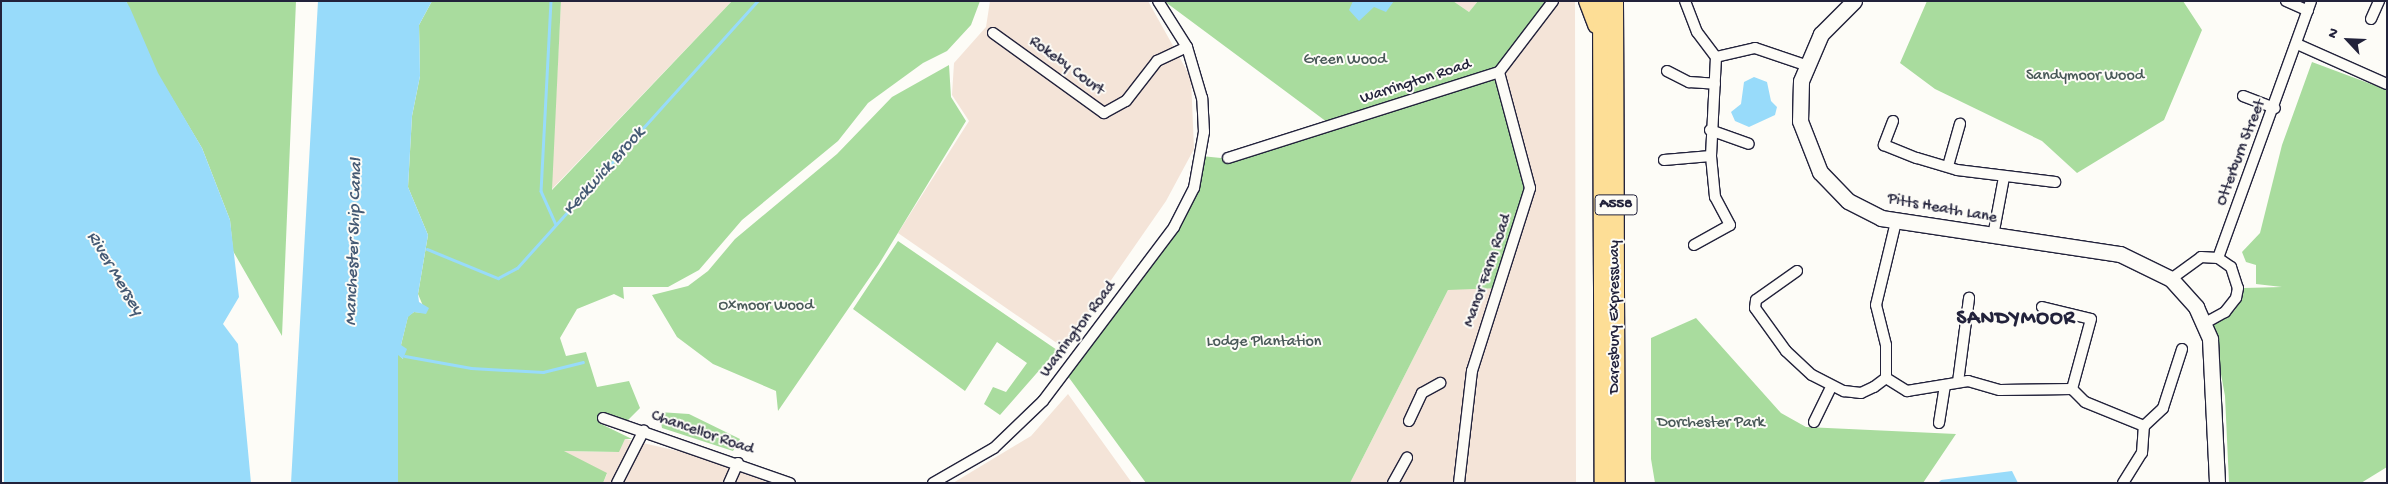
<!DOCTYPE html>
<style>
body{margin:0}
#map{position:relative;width:2388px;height:484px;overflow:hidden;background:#fdfcf7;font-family:"Gochi Hand",sans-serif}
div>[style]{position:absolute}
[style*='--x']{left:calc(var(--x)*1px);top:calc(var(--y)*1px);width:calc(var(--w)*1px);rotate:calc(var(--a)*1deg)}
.built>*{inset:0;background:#f4e4d8}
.green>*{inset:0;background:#a9dc9e}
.water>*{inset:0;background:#98dbfa}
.stream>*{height:2.5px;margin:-1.25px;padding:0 1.25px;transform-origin:1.25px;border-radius:1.25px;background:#98dbfa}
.roads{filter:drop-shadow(1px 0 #22223b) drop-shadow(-1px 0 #22223b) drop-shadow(0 1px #22223b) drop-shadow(0 -1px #22223b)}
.street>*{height:10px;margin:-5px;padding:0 5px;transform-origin:5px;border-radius:5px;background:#fdfcf7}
.secondary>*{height:15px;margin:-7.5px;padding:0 7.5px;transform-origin:7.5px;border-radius:7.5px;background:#fdfcf7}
.primary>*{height:16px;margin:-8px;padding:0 8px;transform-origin:8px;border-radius:8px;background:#fdde96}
span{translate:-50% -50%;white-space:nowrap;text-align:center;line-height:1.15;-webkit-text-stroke:4px #fdfcf7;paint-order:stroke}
.shield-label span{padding:1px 4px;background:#fdfcf7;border:1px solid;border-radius:4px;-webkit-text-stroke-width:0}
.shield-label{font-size:15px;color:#22223b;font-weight:700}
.park-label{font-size:16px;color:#4a5a59}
.street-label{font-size:16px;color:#22223b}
.water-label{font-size:18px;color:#455a74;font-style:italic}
.district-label{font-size:21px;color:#22223b;font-weight:700;letter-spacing:1px}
.frame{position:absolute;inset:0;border:2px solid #22223b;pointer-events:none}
.north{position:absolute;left:2323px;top:15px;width:50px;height:50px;-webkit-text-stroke:4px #fdfcf7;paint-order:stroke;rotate:295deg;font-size:14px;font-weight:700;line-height:20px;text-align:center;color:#22223b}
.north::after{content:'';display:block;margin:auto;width:18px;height:22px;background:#22223b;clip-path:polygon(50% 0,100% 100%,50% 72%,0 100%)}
</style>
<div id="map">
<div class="built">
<div style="clip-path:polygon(561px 1px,732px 1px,551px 190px)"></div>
<div style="clip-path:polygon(990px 1px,1148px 1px,1191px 78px,1194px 149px,1166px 201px,1064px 348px,898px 233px,969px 121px,952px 95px,954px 63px,986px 27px)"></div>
<div style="clip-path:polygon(1453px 1px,1478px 1px,1469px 12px)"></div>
<div style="clip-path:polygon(1553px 1px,1575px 1px,1576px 483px,1350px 483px,1448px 290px,1499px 72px)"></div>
<div style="clip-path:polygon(1068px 394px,1132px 483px,953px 483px,1031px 436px)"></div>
<div style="clip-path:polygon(625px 439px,727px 462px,768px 483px,603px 483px,607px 474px,563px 451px,618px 452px)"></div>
</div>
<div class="green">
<div style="clip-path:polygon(126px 1px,296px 1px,282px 336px,233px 251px,230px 220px,202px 148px,157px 73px)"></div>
<div style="clip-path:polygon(432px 1px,561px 1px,552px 190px,732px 1px,980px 1px,971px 25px,947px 51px,923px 63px,868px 103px,838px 141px,742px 220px,699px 270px,668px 287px,623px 287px,624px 299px,614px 294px,577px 309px,560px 338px,566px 356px,586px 352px,597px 387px,629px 381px,640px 408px,627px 421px,602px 414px,599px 423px,632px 439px,625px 439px,619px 452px,564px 451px,607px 473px,603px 483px,398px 483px,398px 354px,403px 359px,401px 345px,408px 316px,414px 312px,426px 313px,418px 294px,428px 235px,408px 187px,412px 116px,420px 76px,419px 25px)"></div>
<div style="clip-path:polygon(1164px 1px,1453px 1px,1469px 12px,1478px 1px,1553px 1px,1499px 72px,1521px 155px,1526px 207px,1499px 288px,1448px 290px,1350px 483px,1146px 483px,1067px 375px,1174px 227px,1201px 156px,1221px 158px,1335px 128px)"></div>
<div style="clip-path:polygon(1927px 1px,2183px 1px,2202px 30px,2164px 120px,2077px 173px,2042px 141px,1935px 89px,1900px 63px)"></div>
<div style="clip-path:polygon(2312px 62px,2387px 90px,2387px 467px,2361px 483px,2229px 483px,2225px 396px,2212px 325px,2235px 310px,2244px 288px,2282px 287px,2256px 284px,2256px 265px,2246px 262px,2242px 252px,2260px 233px,2282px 145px)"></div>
<div style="clip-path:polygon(949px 65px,951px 97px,966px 121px,879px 264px,778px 411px,776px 391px,713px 364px,677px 337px,652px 295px,688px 286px,708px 271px,735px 239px,837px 154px,892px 97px)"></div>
<div style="clip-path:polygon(898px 241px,1057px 350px,1000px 415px,984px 404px,993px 387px,1006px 392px,1027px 363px,997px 342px,965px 391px,853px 309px)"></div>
<div style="clip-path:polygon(1696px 318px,1781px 413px,1806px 427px,1956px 434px,1923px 483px,1655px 483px,1651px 459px,1651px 338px)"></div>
<div style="clip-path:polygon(659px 412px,689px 414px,740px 439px,733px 451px,662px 428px)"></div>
</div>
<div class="water">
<div style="clip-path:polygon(1px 1px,126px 1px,130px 8px,158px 73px,202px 148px,230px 220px,239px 297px,223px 324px,238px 344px,251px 483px,4px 483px)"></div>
<div style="clip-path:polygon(318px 1px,432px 1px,419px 25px,420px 76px,412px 116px,408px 187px,428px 235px,418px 294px,419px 302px,429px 308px,426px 314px,414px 312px,408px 317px,401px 345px,407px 349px,403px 359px,398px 355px,398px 483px,291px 483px)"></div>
<div style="clip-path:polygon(1353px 1px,1394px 1px,1386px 12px,1374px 7px,1359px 21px,1349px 10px)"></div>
<div style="clip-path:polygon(1754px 77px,1767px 82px,1771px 101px,1777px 107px,1775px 115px,1749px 127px,1735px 121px,1731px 112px,1741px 104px,1744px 82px)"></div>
<div style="clip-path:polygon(2012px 471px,2018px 483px,1938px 483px,1941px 480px)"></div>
</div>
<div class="stream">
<div style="--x:551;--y:1;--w:190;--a:93"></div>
<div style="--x:541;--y:191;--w:36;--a:66"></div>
<div style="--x:427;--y:249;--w:77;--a:22.2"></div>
<div style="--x:498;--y:278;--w:21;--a:-28"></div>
<div style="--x:517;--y:268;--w:359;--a:-48"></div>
<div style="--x:405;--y:356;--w:67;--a:10.3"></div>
<div style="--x:471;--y:368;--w:72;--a:3.2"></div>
<div style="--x:543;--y:372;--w:41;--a:-14"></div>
</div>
<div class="roads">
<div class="street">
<div style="--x:1685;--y:1;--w:33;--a:69"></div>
<div style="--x:1697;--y:32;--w:31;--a:53"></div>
<div style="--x:2286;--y:1;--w:24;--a:24"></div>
<div style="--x:2371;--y:19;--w:20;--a:-66"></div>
<div style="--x:993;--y:33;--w:137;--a:35.8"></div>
<div style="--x:1104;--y:113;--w:25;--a:-29"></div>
<div style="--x:1126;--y:101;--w:51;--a:-52.2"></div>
<div style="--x:1157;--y:61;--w:33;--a:-25"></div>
<div style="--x:2297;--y:44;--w:98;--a:24"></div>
<div style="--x:1667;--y:71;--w:25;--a:27"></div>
<div style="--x:1689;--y:82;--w:26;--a:4"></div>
<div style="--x:2243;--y:96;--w:34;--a:21"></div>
<div style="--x:1893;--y:121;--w:26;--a:111"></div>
<div style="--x:1884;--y:145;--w:35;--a:22"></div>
<div style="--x:1917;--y:158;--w:42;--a:16.7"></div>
<div style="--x:1957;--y:170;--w:99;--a:7"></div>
<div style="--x:1710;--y:130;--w:41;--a:19.7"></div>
<div style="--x:1228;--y:158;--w:284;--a:-17.6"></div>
<div style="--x:1499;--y:72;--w:89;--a:-52.7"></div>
<div style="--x:1664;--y:160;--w:47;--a:-4.9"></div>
<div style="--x:1948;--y:166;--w:44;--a:-74.1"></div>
<div style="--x:1993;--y:236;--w:60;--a:-79.4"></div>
<div style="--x:1694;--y:245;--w:41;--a:-29.1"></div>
<div style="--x:1730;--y:225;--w:32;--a:-118"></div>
<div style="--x:1715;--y:197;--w:41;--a:-95.6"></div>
<div style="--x:1711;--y:156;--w:99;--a:-87.1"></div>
<div style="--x:1716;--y:57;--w:40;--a:-13"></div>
<div style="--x:1755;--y:48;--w:53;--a:18.8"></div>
<div style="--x:2218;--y:258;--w:273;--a:-70.1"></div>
<div style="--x:1797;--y:271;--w:50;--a:144.7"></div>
<div style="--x:1756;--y:300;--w:8;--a:97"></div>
<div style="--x:1755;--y:308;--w:53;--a:54.2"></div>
<div style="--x:1786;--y:351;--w:35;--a:43"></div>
<div style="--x:1812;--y:375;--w:36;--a:27"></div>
<div style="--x:1844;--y:391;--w:17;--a:7"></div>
<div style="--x:1861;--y:393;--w:14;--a:-25"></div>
<div style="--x:1874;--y:387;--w:15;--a:-37"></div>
<div style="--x:1886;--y:378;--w:33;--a:-90"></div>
<div style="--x:1886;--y:345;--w:41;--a:-104"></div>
<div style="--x:1876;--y:305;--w:85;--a:-76.5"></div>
<div style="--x:2171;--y:279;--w:37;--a:-36"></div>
<div style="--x:2201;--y:257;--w:17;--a:3"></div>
<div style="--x:2218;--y:258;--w:16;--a:35"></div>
<div style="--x:2231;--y:267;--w:22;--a:72"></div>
<div style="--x:2238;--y:288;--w:10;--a:101"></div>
<div style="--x:2236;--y:298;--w:18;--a:128"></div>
<div style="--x:2225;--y:312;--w:23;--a:151"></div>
<div style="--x:2042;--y:307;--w:50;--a:13.8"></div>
<div style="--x:2091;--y:319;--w:73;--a:105.2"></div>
<div style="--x:1886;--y:378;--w:25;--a:32"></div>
<div style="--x:1907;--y:391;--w:62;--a:-9.3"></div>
<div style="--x:1968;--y:381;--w:33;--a:16"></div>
<div style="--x:2000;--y:390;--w:72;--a:-0.8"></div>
<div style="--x:2072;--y:389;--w:18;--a:45"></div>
<div style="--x:2085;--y:402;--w:64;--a:22.1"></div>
<div style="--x:1958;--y:382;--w:85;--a:-82.5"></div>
<div style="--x:603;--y:418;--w:198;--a:19.2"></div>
<div style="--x:1409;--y:421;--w:31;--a:-65"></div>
<div style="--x:1422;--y:393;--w:21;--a:-29"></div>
<div style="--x:1814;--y:422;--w:39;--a:-64"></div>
<div style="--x:1939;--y:423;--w:37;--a:-81"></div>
<div style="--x:617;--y:483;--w:59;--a:-63"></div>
<div style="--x:729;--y:483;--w:22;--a:-66"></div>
<div style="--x:933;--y:483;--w:70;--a:-29.8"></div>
<div style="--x:994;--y:448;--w:68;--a:-43.8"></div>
<div style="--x:1043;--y:401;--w:218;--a:-53"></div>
<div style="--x:1174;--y:227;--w:44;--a:-62.9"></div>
<div style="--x:1194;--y:188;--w:57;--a:-79.9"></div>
<div style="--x:1204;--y:132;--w:34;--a:-93"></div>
<div style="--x:1202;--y:98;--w:53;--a:-106.4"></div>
<div style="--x:1187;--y:47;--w:54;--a:-122.2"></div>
<div style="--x:1393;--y:483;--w:29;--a:-61"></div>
<div style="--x:1459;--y:483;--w:113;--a:-83.4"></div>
<div style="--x:1472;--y:371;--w:192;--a:-72.4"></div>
<div style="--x:1530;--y:188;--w:120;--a:-105"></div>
<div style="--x:2123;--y:483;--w:36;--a:-58"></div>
<div style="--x:2142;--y:453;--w:27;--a:-86"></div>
<div style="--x:2144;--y:426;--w:26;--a:-43"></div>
<div style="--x:2163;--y:408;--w:62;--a:-72.1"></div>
</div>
<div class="secondary">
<div style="--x:1854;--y:1;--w:47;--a:135"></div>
<div style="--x:1821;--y:34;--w:51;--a:113.1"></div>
<div style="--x:1801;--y:81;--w:40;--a:91.4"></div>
<div style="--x:1800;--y:121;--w:55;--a:68.6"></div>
<div style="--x:1820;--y:172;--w:40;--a:46"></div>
<div style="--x:1848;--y:201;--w:37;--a:27"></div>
<div style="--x:1881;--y:218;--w:242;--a:8.6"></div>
<div style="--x:2120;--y:254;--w:57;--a:26.1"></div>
<div style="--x:2171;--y:279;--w:38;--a:48"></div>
<div style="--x:2196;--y:307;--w:35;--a:66"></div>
<div style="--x:2210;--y:339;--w:144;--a:87.2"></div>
</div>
<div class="primary">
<div style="--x:1587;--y:1;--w:26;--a:69"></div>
<div style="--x:1601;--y:1;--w:482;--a:89.8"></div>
<div style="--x:1615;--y:1;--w:482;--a:89.8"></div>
</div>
</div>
<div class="shield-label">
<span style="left:1616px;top:205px">A558</span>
</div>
<div class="park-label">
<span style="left:1345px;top:61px">Green Wood</span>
<span style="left:2085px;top:77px">Sandymoor Wood</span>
<span style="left:766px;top:307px">Oxmoor Wood</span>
<span style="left:1264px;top:343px">Lodge Plantation</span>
<span style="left:1711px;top:424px">Dorchester Park</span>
</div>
<div class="street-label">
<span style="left:1066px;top:67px;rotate:36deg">Rokeby Court</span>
<span style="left:1416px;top:83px;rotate:-18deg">Warrington Road</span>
<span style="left:2242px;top:153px;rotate:-69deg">Otterburn Street</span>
<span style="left:1942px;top:210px;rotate:10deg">Pitts Heath Lane</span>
<span style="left:1489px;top:271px;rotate:-71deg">Manor Farm Road</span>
<span style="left:1616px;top:317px;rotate:-90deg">Daresbury Expressway</span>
<span style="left:1079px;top:330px;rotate:-53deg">Warrington Road</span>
<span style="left:702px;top:434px;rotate:19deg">Chancellor Road</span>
</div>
<div class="water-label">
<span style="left:605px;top:172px;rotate:-48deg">Keckwick Brook</span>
<span style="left:355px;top:242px;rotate:-88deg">Manchester Ship Canal</span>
<span style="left:114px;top:274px;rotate:59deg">River Mersey</span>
</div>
<div class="district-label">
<span style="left:2016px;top:320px">SANDYMOOR</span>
</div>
<div class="frame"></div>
<div class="north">N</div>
</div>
